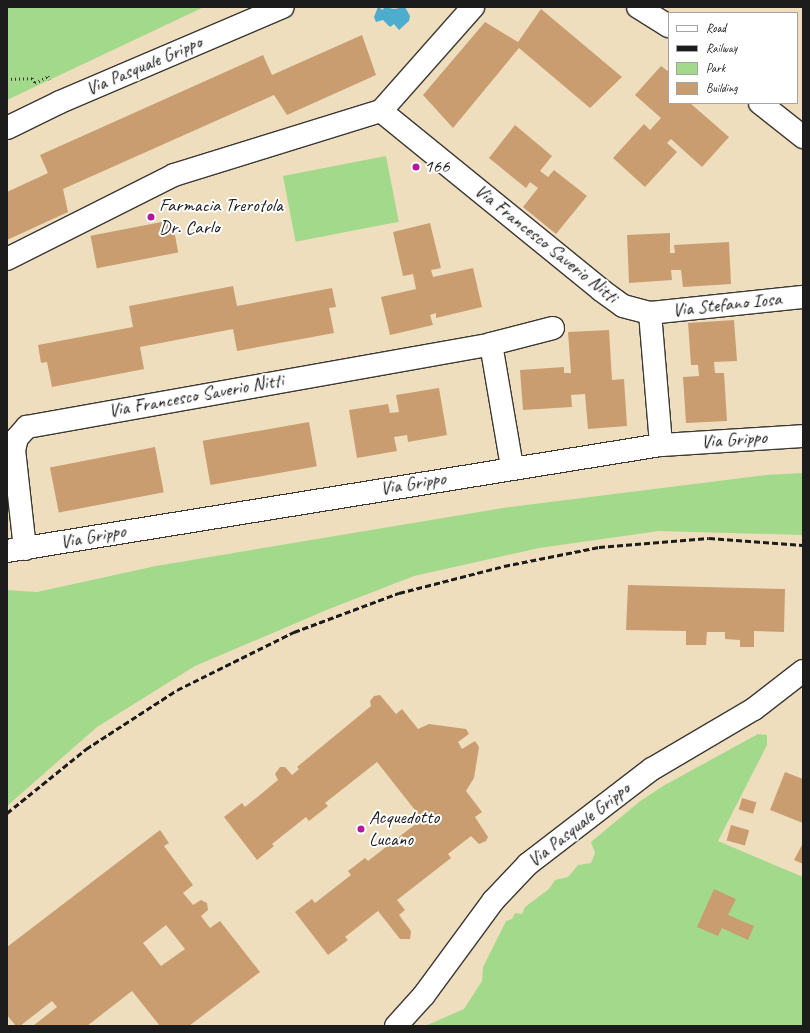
<!DOCTYPE html>
<style>
body{margin:0}
#map{position:relative;width:810px;height:1033px;overflow:hidden;background:#efdebe;font-family:Caveat,sans-serif}
div>[style]{position:absolute}
[style*='--x']{left:calc(var(--x)*1px);top:calc(var(--y)*1px);width:calc(var(--w)*1px);rotate:calc(var(--a)*1deg)}
.green>*{inset:0;background:#a3d98a;transform-origin:0 0}
.water>*{inset:0;background:#4eaccd}
.building>*{inset:0;background:#ca9d71;transform-origin:0 0}
.path>*{height:2.5px;margin-top:-1.25px;transform-origin:0;background:repeating-linear-gradient(90deg,#3c3934 0 1px,transparent 0 4px)}
.roads{filter:drop-shadow(1px 0 #3c3934) drop-shadow(-1px 0 #3c3934) drop-shadow(0 1px #3c3934) drop-shadow(0 -1px #3c3934)}
.minor>*{height:22px;margin:-11px;padding:0 11px;transform-origin:11px;border-radius:11px;background:#fff}
.rail>*{height:3px;margin-top:-1.5px;transform-origin:0;background:repeating-linear-gradient(90deg,#1c1c1c 0 6px,transparent 0 9px)}
.dots>*{width:11px;height:11px;translate:-50% -50%;box-sizing:border-box;border:2px solid #fff;border-radius:50%}
span{translate:-50% -50%;white-space:nowrap;text-align:center;line-height:1.15;-webkit-text-stroke:4px #fff;paint-order:stroke}
.street-label{font-size:19px;color:#1c1c1c}
.poi-label{font-size:19px;color:#1c1c1c}
.left{translate:0 -50%;text-align:left}
.frame{position:absolute;inset:0;border:8px solid #1c1c1c;pointer-events:none}
.legend{position:absolute;left:668px;top:12px;width:130px;height:92px;box-sizing:border-box;background:#fff;border:1px solid #a4a4a4;margin:0;padding:5px 7px;list-style:none;font-size:12px;color:#1c1c1c}
.legend li{display:flex;align-items:center;gap:8px;height:20px}
.legend b{width:20px;border:1px solid #a4a4a4}
</style>
<div id="map">
<div class="green">
<div style="clip-path:polygon(7px 7px,204px 7px,7px 100px)"></div>
<div style="left:386px;top:156px;width:67px;height:105px;rotate:79deg"></div>
<div style="clip-path:polygon(803px 473px,803px 535px,659px 531px,539px 548px,414px 576px,329px 609px,195px 666px,97px 727px,7px 806px,7px 590px,37px 592px,156px 566px,503px 508px,766px 475px)"></div>
<div style="clip-path:polygon(758px 734px,767px 735px,767px 745px,718px 841px,803px 877px,803px 1026px,425px 1026px,464px 1009px,482px 981px,483px 967px,506px 921px,512px 919px,515px 913px,522px 914px,525px 907px,549px 889px,555px 880px,568px 877px,578px 865px,591px 863px,595px 853px,591px 842px,639px 802px,663px 786px)"></div>
</div>
<div class="water">
<div style="clip-path:polygon(378px 7px,383px 10px,384px 7px,394px 9px,405px 7px,410px 16px,409px 21px,399px 30px,394px 24px,390px 27px,383px 20px,376px 22px,374px 17px)"></div>
</div>
<div class="building">
<div style="clip-path:polygon(541px 9px,622px 77px,590px 108px,519px 48px,453px 128px,423px 95px,485px 22px,518px 42px)"></div>
<div style="clip-path:polygon(362px 35px,376px 75px,287px 115px,274px 95px,63px 189px,68px 212px,7px 240px,7px 192px,48px 173px,40px 155px,263px 55px,272px 75px)"></div>
<div style="clip-path:polygon(661px 66px,669px 72px,669px 103px,690px 103px,729px 137px,702px 167px,671px 139px,667px 143px,677px 152px,645px 187px,613px 158px,644px 124px,650px 130px,661px 118px,635px 95px)"></div>
<div style="clip-path:polygon(515px 125px,552px 156px,540px 171px,548px 177px,554px 170px,587px 196px,556px 234px,523px 207px,538px 188px,530px 182px,526px 188px,489px 158px)"></div>
<div style="left:172px;top:220px;width:33px;height:83px;rotate:79deg"></div>
<div style="clip-path:polygon(430px 223px,441px 268px,431px 270px,433px 277px,473px 268px,482px 307px,436px 318px,436px 313px,430px 315px,433px 325px,390px 335px,381px 297px,416px 289px,413px 274px,403px 276px,393px 232px)"></div>
<div style="clip-path:polygon(670px 233px,670px 253px,675px 253px,674px 245px,729px 242px,731px 284px,683px 287px,681px 270px,671px 270px,672px 280px,629px 283px,627px 235px)"></div>
<div style="clip-path:polygon(233px 286px,237px 306px,332px 288px,336px 307px,329px 308px,334px 333px,237px 351px,233px 329px,140px 347px,144px 369px,52px 387px,47px 362px,41px 363px,38px 345px,133px 327px,129px 306px)"></div>
<div style="clip-path:polygon(734px 320px,737px 361px,714px 362px,715px 373px,724px 373px,727px 421px,686px 423px,683px 377px,699px 376px,698px 365px,691px 365px,688px 323px)"></div>
<div style="clip-path:polygon(609px 330px,612px 380px,624px 379px,627px 426px,588px 429px,585px 394px,571px 395px,572px 407px,523px 410px,520px 370px,564px 367px,564px 373px,571px 373px,568px 332px)"></div>
<div style="clip-path:polygon(439px 388px,447px 435px,408px 442px,407px 435px,394px 437px,397px 451px,357px 458px,349px 410px,388px 404px,390px 413px,399px 412px,396px 395px)"></div>
<div style="left:309px;top:422px;width:45px;height:108px;rotate:80deg"></div>
<div style="left:155px;top:447px;width:46px;height:107px;rotate:79deg"></div>
<div style="clip-path:polygon(628px 585px,785px 589px,784px 632px,754px 631px,754px 647px,740px 647px,740px 640px,725px 639px,725px 632px,707px 632px,706px 645px,686px 645px,686px 631px,626px 630px)"></div>
<div style="clip-path:polygon(380px 695px,396px 714px,402px 709px,418px 729px,429px 724px,466px 729px,469px 734px,458px 742px,462px 749px,475px 741px,479px 747px,474px 778px,466px 791px,482px 812px,475px 817px,488px 837px,486px 841px,479px 844px,471px 836px,448px 854px,451px 858px,397px 900px,405px 910px,399px 915px,411px 931px,410px 939px,400px 939px,378px 911px,345px 937px,348px 940px,328px 955px,295px 912px,312px 899px,315px 903px,351px 875px,348px 871px,365px 858px,368px 861px,422px 819px,377px 762px,325px 803px,328px 806px,309px 821px,306px 817px,272px 844px,274px 846px,257px 860px,224px 817px,242px 803px,245px 807px,278px 780px,275px 774px,280px 767px,285px 767px,292px 775px,299px 769px,297px 767px,371px 706px,370px 701px,374px 696px)"></div>
<div style="clip-path:polygon(785px 772px,803px 779px,803px 823px,770px 810px)"></div>
<div style="left:742px;top:798px;width:15px;height:12px;rotate:16deg"></div>
<div style="left:731px;top:825px;width:19px;height:16px;rotate:16deg"></div>
<div style="clip-path:polygon(evenodd,160px 830px,169px 843px,164px 846px,193px 885px,183px 893px,193px 905px,201px 900px,207px 903px,208px 910px,201px 916px,210px 928px,220px 921px,260px 972px,189px 1026px,160px 1026px,132px 991px,87px 1026px,33px 1026px,57px 1007px,52px 1001px,20px 1026px,16px 1026px,7px 1015px,7px 947px,160px 830px,166px 925px,185px 949px,161px 966px,143px 943px,166px 925px)"></div>
<div style="clip-path:polygon(803px 843px,803px 864px,794px 860px)"></div>
<div style="clip-path:polygon(714px 889px,736px 899px,728px 915px,754px 926px,748px 940px,722px 928px,718px 936px,697px 927px)"></div>
</div>
<div class="path">
<div style="--x:7;--y:79;--w:25;--a:-2"></div>
<div style="--x:32;--y:78;--w:6;--a:59"></div>
<div style="--x:35;--y:83;--w:15;--a:-28"></div>
<div style="--x:48;--y:76;--w:4;--a:63"></div>
</div>
<div class="roads">
<div class="minor">
<div style="--x:638;--y:7;--w:36;--a:32"></div>
<div style="--x:760;--y:103;--w:55;--a:38.3"></div>
<div style="--x:381;--y:111;--w:284;--a:39.1"></div>
<div style="--x:601;--y:290;--w:27;--a:36"></div>
<div style="--x:623;--y:306;--w:28;--a:15"></div>
<div style="--x:650;--y:313;--w:132;--a:85.2"></div>
<div style="--x:7;--y:128;--w:59;--a:-26.1"></div>
<div style="--x:60;--y:102;--w:242;--a:-23.1"></div>
<div style="--x:7;--y:259;--w:187;--a:-26.7"></div>
<div style="--x:174;--y:175;--w:217;--a:-17.2"></div>
<div style="--x:381;--y:111;--w:139;--a:-48.5"></div>
<div style="--x:650;--y:313;--w:154;--a:-6"></div>
<div style="--x:491;--y:344;--w:64;--a:-14.5"></div>
<div style="--x:25;--y:549;--w:100;--a:-96.3"></div>
<div style="--x:14;--y:450;--w:12;--a:-76"></div>
<div style="--x:17;--y:438;--w:15;--a:-48"></div>
<div style="--x:27;--y:427;--w:471;--a:-10.1"></div>
<div style="--x:491;--y:344;--w:125;--a:80.3"></div>
<div style="--x:7;--y:551;--w:663;--a:-9.21"></div>
<div style="--x:661;--y:445;--w:142;--a:-3.6"></div>
<div style="--x:396;--y:1026;--w:42;--a:-47.9"></div>
<div style="--x:424;--y:995;--w:117;--a:-53.7"></div>
<div style="--x:493;--y:901;--w:51;--a:-46.6"></div>
<div style="--x:528;--y:864;--w:156;--a:-37.5"></div>
<div style="--x:652;--y:769;--w:118;--a:-30.5"></div>
<div style="--x:754;--y:709;--w:62;--a:-37.8"></div>
</div>
</div>
<div class="rail">
<div style="--x:7;--y:813;--w:102;--a:-39"></div>
<div style="--x:86;--y:749;--w:108;--a:-33"></div>
<div style="--x:177;--y:690;--w:131;--a:-26.4"></div>
<div style="--x:294;--y:632;--w:112;--a:-20.4"></div>
<div style="--x:399;--y:593;--w:108;--a:-14.4"></div>
<div style="--x:504;--y:566;--w:97;--a:-11.3"></div>
<div style="--x:599;--y:547;--w:110;--a:-4.7"></div>
<div style="--x:709;--y:538;--w:94;--a:4.3"></div>
</div>
<div class="dots">
<div style="left:416px;top:167px;background:#b5179e"></div>
<div style="left:151px;top:217px;background:#b5179e"></div>
<div style="left:361px;top:829px;background:#b5179e"></div>
</div>
<div class="street-label">
<span style="left:144px;top:66px;rotate:-23deg">Via Pasquale Grippo</span>
<span style="left:546px;top:244px;rotate:39deg">Via Francesco Saverio Nitti</span>
<span style="left:727px;top:305px;rotate:-6deg">Via Stefano Iosa</span>
<span style="left:196px;top:396px;rotate:-10deg">Via Francesco Saverio Nitti</span>
<span style="left:734px;top:440px;rotate:-4deg">Via Grippo</span>
<span style="left:413px;top:484px;rotate:-9deg">Via Grippo</span>
<span style="left:93px;top:537px;rotate:-10deg">Via Grippo</span>
<span style="left:579px;top:825px;rotate:-38deg">Via Pasquale Grippo</span>
</div>
<div class="poi-label">
<span class="left" style="left:424px;top:167px">166</span>
<span class="left" style="left:159px;top:217px">Farmacia Trerotola<br>Dr. Carlo</span>
<span class="left" style="left:369px;top:829px">Acquedotto<br>Lucano</span>
</div>
<div class="frame"></div>
<ul class="legend">
<li><b style="height:5px;background:#fff"></b>Road</li>
<li><b style="height:5px;background:#1c1c1c"></b>Railway</li>
<li><b style="height:11px;background:#a3d98a"></b>Park</li>
<li><b style="height:11px;background:#ca9d71"></b>Building</li>
</ul>
</div>
